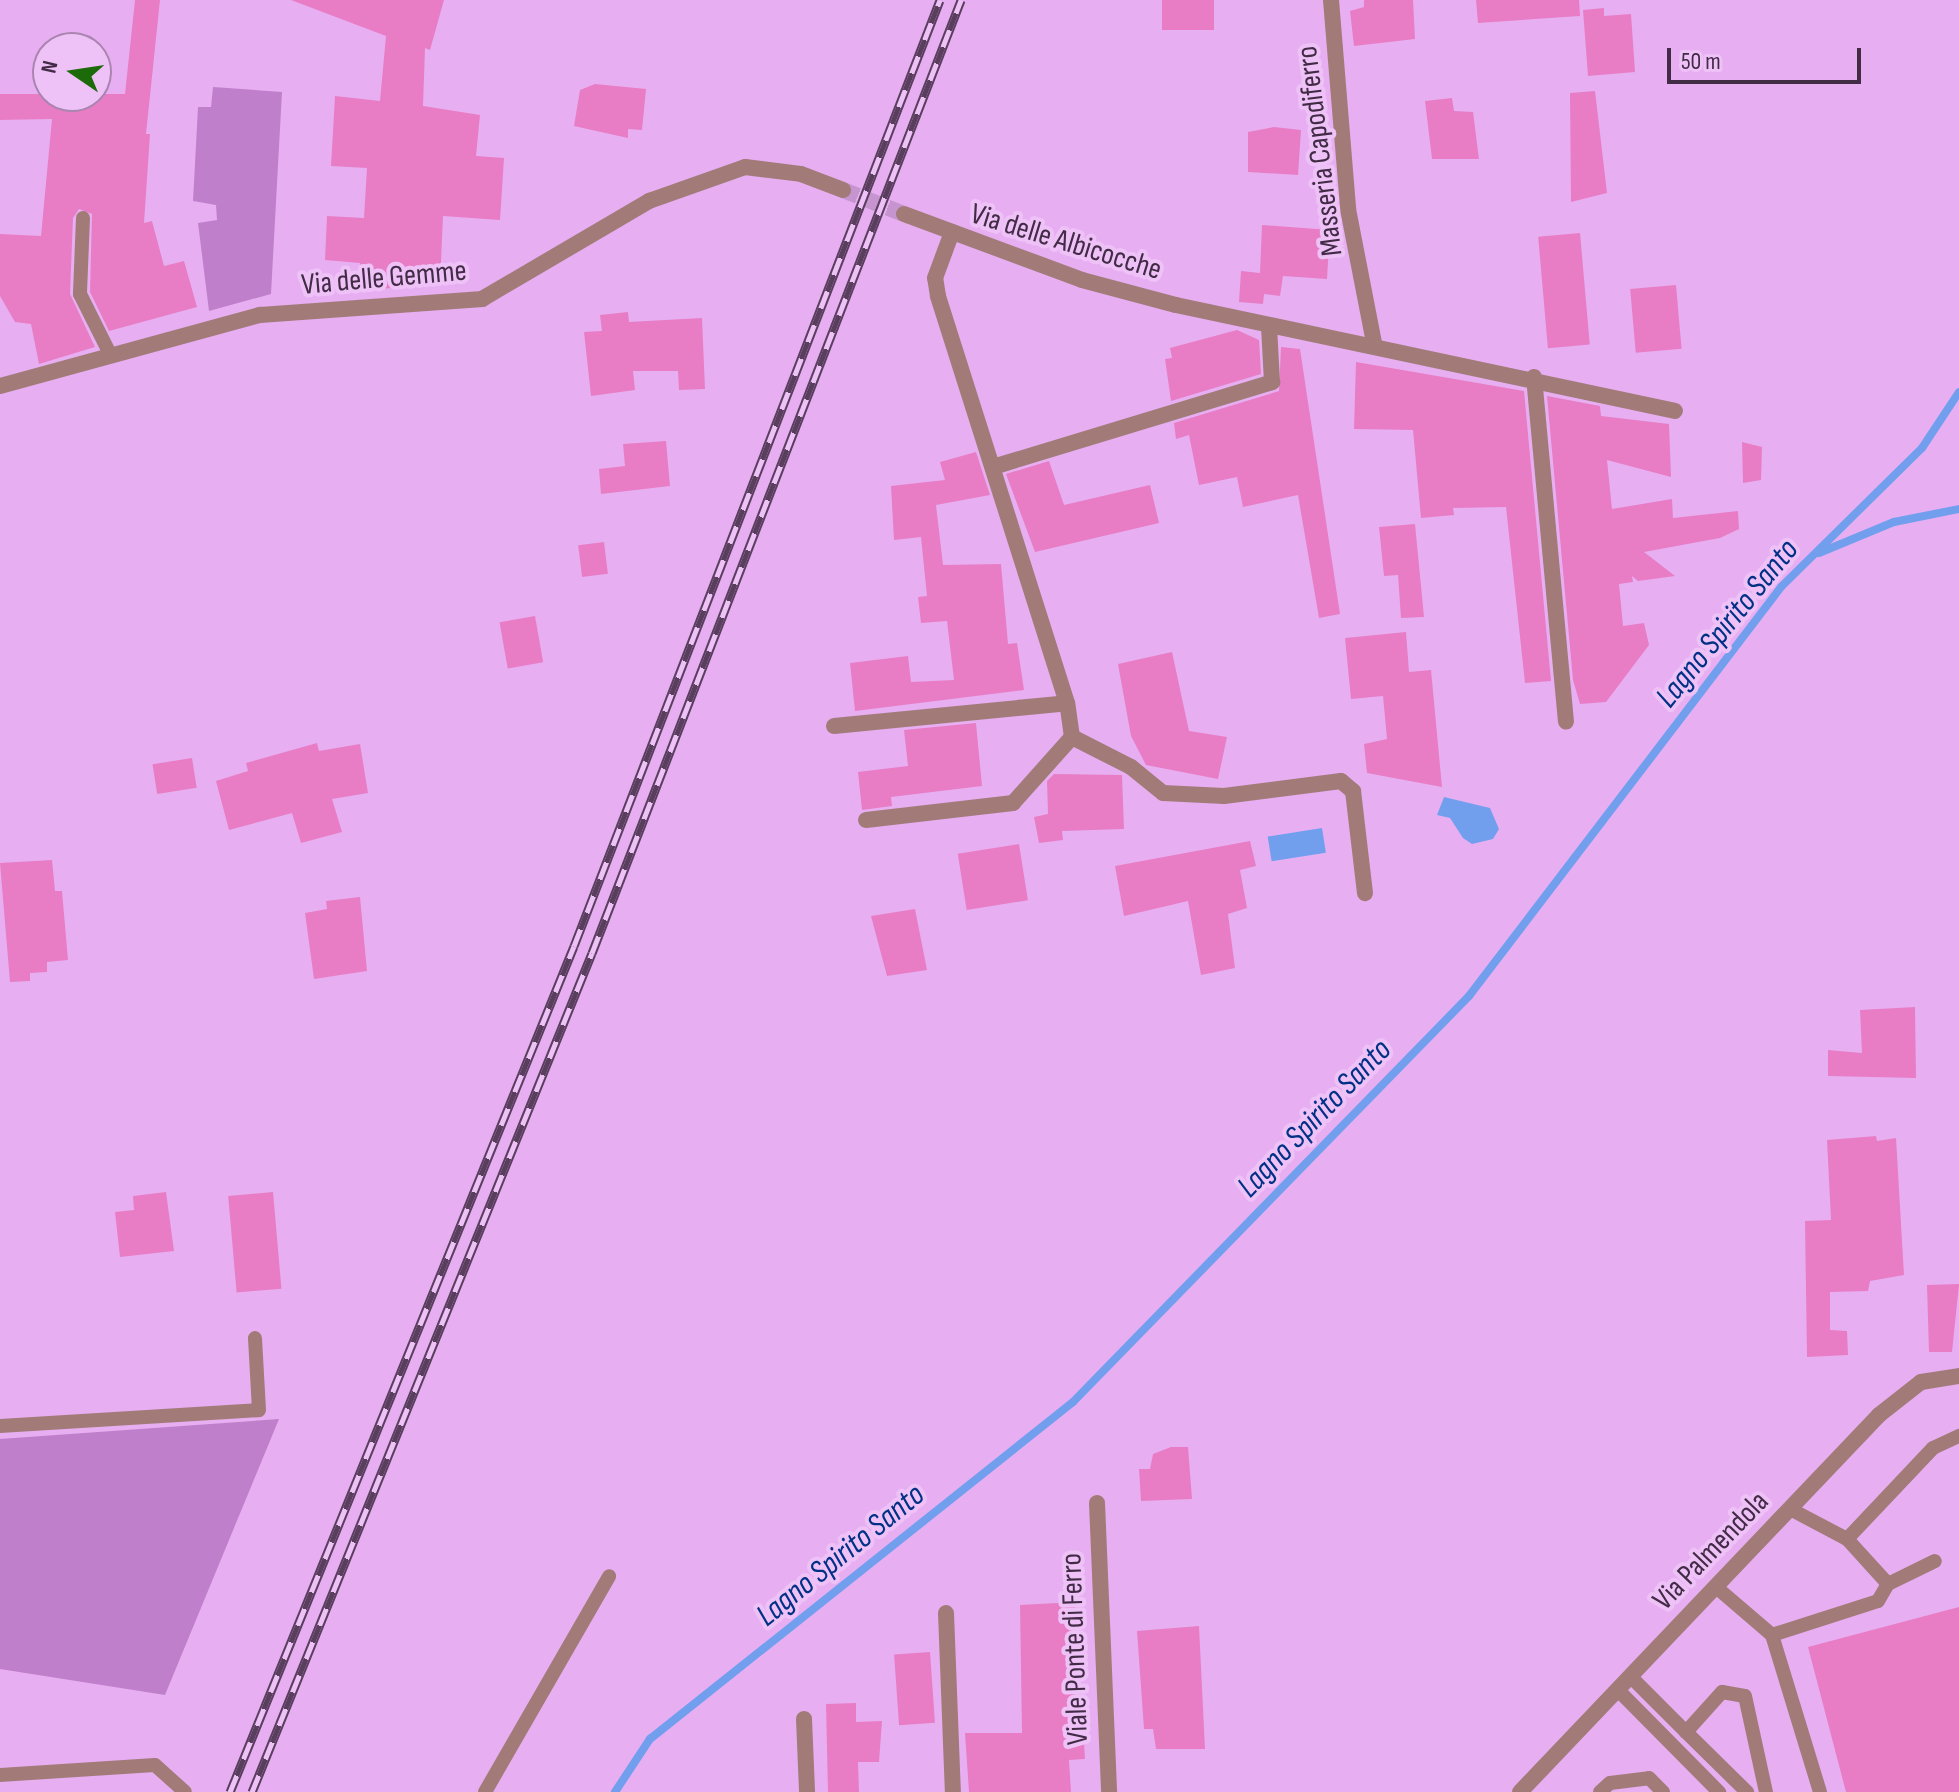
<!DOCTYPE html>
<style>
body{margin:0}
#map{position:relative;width:1959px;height:1792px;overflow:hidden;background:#e7aff2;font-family:"Sofia Sans Condensed",sans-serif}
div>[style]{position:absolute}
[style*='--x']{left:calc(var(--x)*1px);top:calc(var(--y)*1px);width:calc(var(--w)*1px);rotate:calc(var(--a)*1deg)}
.green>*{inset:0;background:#bf7fcb}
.water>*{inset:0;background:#729fed;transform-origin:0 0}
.stream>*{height:8px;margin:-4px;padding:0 4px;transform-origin:4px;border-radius:4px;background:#729fed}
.building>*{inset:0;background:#e87dc5;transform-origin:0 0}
.street-tunnel>*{height:16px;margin-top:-8px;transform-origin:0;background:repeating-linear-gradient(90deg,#c695cf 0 16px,transparent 0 24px)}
.lane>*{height:14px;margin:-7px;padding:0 7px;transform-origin:7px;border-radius:7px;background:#a27b79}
.street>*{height:16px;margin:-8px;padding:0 8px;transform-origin:8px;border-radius:8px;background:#a27b79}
.rail>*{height:9px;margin-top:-4.5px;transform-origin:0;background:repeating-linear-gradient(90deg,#eec1f7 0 18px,#593e5e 0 36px);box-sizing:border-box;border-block:2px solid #593e5e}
span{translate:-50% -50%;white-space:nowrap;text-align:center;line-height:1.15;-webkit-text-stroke:8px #eec1f7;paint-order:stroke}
.street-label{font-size:30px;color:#412b45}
.water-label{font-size:32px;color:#003185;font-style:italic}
.north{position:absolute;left:32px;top:32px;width:80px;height:80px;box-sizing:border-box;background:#eec1f7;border:2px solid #a985b0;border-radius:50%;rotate:283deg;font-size:22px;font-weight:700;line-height:32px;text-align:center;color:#412b45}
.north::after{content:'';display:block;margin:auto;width:28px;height:36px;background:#1c6a0a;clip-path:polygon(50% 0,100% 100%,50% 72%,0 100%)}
.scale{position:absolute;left:1667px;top:48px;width:194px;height:36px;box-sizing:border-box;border:4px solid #412b45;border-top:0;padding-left:10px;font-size:24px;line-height:28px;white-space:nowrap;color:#412b45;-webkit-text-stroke:6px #eec1f7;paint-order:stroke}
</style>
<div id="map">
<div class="green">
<div style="clip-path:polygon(213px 87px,282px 92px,271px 294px,209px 311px,198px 223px,217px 220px,216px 205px,193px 201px,198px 107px,211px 107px)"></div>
<div style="clip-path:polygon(279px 1419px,165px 1695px,0 1669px,0 1439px)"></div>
</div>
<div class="water">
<div style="clip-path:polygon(1444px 797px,1490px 808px,1499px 829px,1493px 839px,1472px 844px,1463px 838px,1450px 818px,1437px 815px)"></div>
<div style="left:1322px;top:828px;width:25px;height:55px;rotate:81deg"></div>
</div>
<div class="stream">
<div style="--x:1819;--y:553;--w:81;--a:-22.5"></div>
<div style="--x:1894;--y:522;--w:66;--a:-11.3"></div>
<div style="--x:615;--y:1792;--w:64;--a:-56.6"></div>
<div style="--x:650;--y:1739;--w:541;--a:-38.54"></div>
<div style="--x:1073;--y:1402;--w:567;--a:-45.71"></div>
<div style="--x:1469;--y:996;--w:514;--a:-52.66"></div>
<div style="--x:1781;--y:587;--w:198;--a:-44.6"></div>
<div style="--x:1922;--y:448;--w:67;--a:-56.5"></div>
</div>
<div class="building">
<div style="clip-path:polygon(135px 0,160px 0,146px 134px,150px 134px,144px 223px,152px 221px,164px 266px,184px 261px,197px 307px,109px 331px,90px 292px,92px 214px,79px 209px,73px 218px,70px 294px,95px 347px,39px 364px,31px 324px,15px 322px,0 296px,0 234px,41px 236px,52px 119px,0 120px,0 94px,125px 94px)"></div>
<div style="clip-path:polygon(291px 0,444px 0,430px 50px,425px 48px,423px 106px,480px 115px,476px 156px,504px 158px,500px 220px,443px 216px,440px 285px,360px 290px,360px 263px,325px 260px,327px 216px,364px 218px,367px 168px,331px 166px,335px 96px,380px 101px,386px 36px)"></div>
<div style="left:1162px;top:0;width:52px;height:30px"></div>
<div style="clip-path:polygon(1364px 0,1413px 0,1415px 39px,1354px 46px,1350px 11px,1364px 7px)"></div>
<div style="clip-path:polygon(1476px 0,1579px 0,1580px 16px,1478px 23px)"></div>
<div style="clip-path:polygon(1604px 8px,1604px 16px,1631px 14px,1635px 72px,1588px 76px,1583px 10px)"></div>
<div style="clip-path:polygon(595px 84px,646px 89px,642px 130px,628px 129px,628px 138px,574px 126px,580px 90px)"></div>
<div style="clip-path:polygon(1595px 91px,1607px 193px,1571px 202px,1570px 93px)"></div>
<div style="clip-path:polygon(1452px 98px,1454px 111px,1473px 112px,1479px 159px,1432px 159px,1425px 101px)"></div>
<div style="clip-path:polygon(1274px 127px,1301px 130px,1298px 175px,1248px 172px,1248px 132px)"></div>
<div style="clip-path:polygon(1262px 225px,1330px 230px,1327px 279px,1283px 276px,1280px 296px,1264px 294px,1263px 304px,1239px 302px,1241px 271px,1260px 273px)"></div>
<div style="left:1580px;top:233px;width:112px;height:42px;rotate:85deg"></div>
<div style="left:1676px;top:285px;width:64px;height:46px;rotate:85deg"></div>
<div style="clip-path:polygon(628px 312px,629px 322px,702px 318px,705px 389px,679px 390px,678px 371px,633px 371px,635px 390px,591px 396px,584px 332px,602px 331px,600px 315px)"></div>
<div style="clip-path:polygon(1237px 330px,1259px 340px,1261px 374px,1171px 401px,1165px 359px,1172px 358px,1170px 348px)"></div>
<div style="clip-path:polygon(1281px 347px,1300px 349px,1340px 614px,1319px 618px,1298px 495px,1243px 507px,1237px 477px,1199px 485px,1189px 435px,1176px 439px,1174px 423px,1279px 391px)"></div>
<div style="clip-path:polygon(1356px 362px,1524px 391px,1551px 681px,1525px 683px,1506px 507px,1453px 508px,1454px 515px,1421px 518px,1413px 430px,1354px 429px)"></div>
<div style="clip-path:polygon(1547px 396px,1600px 406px,1601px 416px,1669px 424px,1671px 477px,1607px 460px,1612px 509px,1672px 499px,1673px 518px,1738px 511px,1739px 529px,1720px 538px,1644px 552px,1675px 576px,1638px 581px,1632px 576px,1633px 582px,1619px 584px,1623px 626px,1644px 623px,1649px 645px,1606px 702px,1580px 704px,1573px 680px)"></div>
<div style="clip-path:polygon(666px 441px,670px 486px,601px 494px,599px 469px,625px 466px,623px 444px)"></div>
<div style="clip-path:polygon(1742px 442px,1762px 447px,1761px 480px,1743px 483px)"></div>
<div style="clip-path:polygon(976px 452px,990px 495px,936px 505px,943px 565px,1001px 564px,1008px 644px,1017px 643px,1024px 690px,855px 711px,850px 663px,908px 656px,911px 682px,954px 680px,947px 621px,921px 623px,918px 597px,927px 596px,921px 537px,894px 540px,891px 486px,945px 480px,940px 462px)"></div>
<div style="clip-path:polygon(1049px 461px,1064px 505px,1150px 485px,1159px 523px,1035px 552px,1006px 474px)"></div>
<div style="clip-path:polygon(1415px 524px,1424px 617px,1401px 618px,1398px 575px,1384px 576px,1379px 527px)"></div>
<div style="left:604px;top:542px;width:32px;height:26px;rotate:83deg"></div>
<div style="left:535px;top:616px;width:47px;height:36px;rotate:80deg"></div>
<div style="clip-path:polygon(1406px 632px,1409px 672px,1431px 670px,1442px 787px,1367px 773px,1364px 744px,1387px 739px,1383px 696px,1351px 699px,1345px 638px)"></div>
<div style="clip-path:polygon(1172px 652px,1189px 731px,1227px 737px,1218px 779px,1146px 765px,1131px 736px,1118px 664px)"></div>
<div style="clip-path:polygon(976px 723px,982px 786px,891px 797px,892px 806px,862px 810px,858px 772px,908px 766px,904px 730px)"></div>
<div style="clip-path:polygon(317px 743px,319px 751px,360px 744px,368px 793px,332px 799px,342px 832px,301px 843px,292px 813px,229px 830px,216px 781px,248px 771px,246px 763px)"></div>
<div style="left:192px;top:758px;width:30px;height:40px;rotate:81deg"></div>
<div style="clip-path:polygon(1054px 774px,1122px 775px,1124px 829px,1062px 831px,1063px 840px,1039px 843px,1034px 817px,1048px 814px,1047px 781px)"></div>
<div style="clip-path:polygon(1250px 841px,1256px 866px,1240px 870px,1247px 908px,1228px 914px,1235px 968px,1201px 975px,1188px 901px,1124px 916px,1115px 866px)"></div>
<div style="left:1019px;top:844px;width:57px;height:62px;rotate:81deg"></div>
<div style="clip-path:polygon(52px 860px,55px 891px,62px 891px,68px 960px,47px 962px,47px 972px,30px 973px,30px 981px,10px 982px,0 863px)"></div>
<div style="clip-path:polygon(360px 897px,367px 971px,314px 979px,305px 913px,327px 909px,326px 901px)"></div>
<div style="clip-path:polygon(915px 909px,927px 970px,887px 976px,871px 916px)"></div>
<div style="clip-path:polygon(1915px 1007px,1916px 1078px,1828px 1076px,1828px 1050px,1862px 1053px,1860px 1010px)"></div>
<div style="clip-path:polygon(1876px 1136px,1877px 1141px,1896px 1138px,1904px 1275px,1870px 1281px,1868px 1291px,1830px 1292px,1830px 1330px,1847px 1331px,1848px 1355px,1807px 1357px,1805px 1221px,1831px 1220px,1827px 1140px)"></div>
<div style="clip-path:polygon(166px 1192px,174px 1251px,120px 1257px,115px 1212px,134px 1210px,133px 1196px)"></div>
<div style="left:273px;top:1192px;width:97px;height:45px;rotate:85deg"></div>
<div style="clip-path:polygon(1959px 1284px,1952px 1352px,1929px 1352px,1927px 1285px)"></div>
<div style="clip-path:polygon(1171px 1447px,1188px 1447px,1192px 1499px,1141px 1501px,1139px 1469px,1150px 1469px,1153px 1454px)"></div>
<div style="clip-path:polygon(1075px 1602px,1085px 1759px,1069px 1760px,1071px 1792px,969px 1792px,965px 1733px,1022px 1733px,1020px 1605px)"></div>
<div style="clip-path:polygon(1959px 1607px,1959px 1792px,1846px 1792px,1808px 1647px)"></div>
<div style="clip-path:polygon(1199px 1626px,1205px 1749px,1156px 1749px,1153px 1729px,1144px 1729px,1137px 1631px)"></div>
<div style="left:930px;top:1652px;width:71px;height:36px;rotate:86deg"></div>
<div style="clip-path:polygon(856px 1703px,856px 1722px,882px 1721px,879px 1762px,858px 1762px,859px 1792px,828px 1792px,826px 1704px)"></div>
</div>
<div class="street-tunnel">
<div style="--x:843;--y:190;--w:66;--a:21.5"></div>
</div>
<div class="lane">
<div style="--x:83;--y:218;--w:76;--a:92.3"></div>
<div style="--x:80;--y:294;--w:65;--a:63.4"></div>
<div style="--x:0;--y:1426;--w:259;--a:-3.5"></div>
<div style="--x:259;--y:1410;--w:72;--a:-93.2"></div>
<div style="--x:1847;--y:1539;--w:125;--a:-46.6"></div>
<div style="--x:1933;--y:1448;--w:29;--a:-25"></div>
<div style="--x:1888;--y:1584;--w:52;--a:-26.1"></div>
<div style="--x:1716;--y:1587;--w:74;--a:40.6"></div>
<div style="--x:1772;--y:1635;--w:164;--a:73"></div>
<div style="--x:1772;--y:1635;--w:111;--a:-17.8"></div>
<div style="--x:1878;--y:1601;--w:20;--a:-60"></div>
<div style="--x:1888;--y:1584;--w:61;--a:-132.3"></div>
<div style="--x:1847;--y:1539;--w:64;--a:-152.2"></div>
<div style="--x:1630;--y:1676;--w:79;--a:45"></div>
<div style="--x:1686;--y:1732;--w:54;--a:-48"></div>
<div style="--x:1722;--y:1692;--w:23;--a:10"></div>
<div style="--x:1745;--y:1696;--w:98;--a:77.7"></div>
<div style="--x:1618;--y:1690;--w:144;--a:45.3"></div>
<div style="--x:1686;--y:1732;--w:86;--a:44.5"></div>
<div style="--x:0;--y:1775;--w:155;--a:-3.7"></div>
<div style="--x:155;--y:1765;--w:40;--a:42"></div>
<div style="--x:485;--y:1792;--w:249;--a:-60.1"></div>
<div style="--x:1600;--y:1792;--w:13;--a:-42"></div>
<div style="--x:1610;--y:1783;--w:39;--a:-7"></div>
<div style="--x:1649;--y:1778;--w:20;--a:45"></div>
</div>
<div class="street">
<div style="--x:1331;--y:0;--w:210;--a:85.3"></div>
<div style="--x:1348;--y:209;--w:136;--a:79"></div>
<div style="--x:904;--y:214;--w:190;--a:20.3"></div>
<div style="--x:1082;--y:280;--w:97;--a:14.9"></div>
<div style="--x:1176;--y:305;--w:510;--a:11.99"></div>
<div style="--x:1534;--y:377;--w:346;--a:84.7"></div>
<div style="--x:0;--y:386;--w:270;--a:-15.3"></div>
<div style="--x:260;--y:315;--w:223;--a:-4.1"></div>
<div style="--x:482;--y:299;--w:194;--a:-30.4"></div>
<div style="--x:649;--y:201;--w:102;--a:-19.5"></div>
<div style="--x:745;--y:167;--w:56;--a:7.1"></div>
<div style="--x:801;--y:174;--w:45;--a:20.9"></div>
<div style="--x:993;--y:467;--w:292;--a:-16.9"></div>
<div style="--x:1272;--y:382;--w:55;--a:-93.1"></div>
<div style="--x:834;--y:726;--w:234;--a:-5.6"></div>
<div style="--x:1072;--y:737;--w:66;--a:27"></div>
<div style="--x:1131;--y:767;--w:41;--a:39.1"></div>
<div style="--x:1163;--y:793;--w:61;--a:2.8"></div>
<div style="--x:1224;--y:796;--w:118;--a:-7.3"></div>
<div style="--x:1341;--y:781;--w:16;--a:40"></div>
<div style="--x:1353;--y:791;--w:103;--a:83.3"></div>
<div style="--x:866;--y:820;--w:148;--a:-6.6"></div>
<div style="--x:1013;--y:803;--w:89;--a:-48.2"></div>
<div style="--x:1072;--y:737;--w:34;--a:-98"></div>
<div style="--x:1067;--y:703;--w:427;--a:-107.6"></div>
<div style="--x:938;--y:296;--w:18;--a:-99"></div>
<div style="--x:935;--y:278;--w:49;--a:-69.7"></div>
<div style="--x:1097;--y:1503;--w:289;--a:87.6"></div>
<div style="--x:946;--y:1613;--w:179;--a:87.8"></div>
<div style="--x:804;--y:1719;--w:73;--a:87.6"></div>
<div style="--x:1520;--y:1792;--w:521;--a:-46.4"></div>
<div style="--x:1879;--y:1415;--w:53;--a:-38.2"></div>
<div style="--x:1921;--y:1382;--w:38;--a:-9"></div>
</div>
<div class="rail">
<div style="--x:230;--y:1792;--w:913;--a:-67.87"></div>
<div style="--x:574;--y:946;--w:1014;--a:-68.85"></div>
<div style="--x:252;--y:1792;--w:905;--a:-67.94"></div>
<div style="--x:592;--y:953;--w:1022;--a:-68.83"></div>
</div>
<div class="street-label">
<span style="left:1320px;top:151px;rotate:-97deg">Masseria Capodiferro</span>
<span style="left:1066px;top:242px;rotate:17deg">Via delle Albicocche</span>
<span style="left:384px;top:278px;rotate:-5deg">Via delle Gemme</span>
<span style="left:1711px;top:1551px;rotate:-46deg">Via Palmendola</span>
<span style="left:1075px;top:1649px;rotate:-92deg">Viale Ponte di Ferro</span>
</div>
<div class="water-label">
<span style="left:1728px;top:624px;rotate:-51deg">Lagno Spirito Santo</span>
<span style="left:1315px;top:1119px;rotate:-46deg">Lagno Spirito Santo</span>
<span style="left:841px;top:1556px;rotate:-39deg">Lagno Spirito Santo</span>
</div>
<div class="north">N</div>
<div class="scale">50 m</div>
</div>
